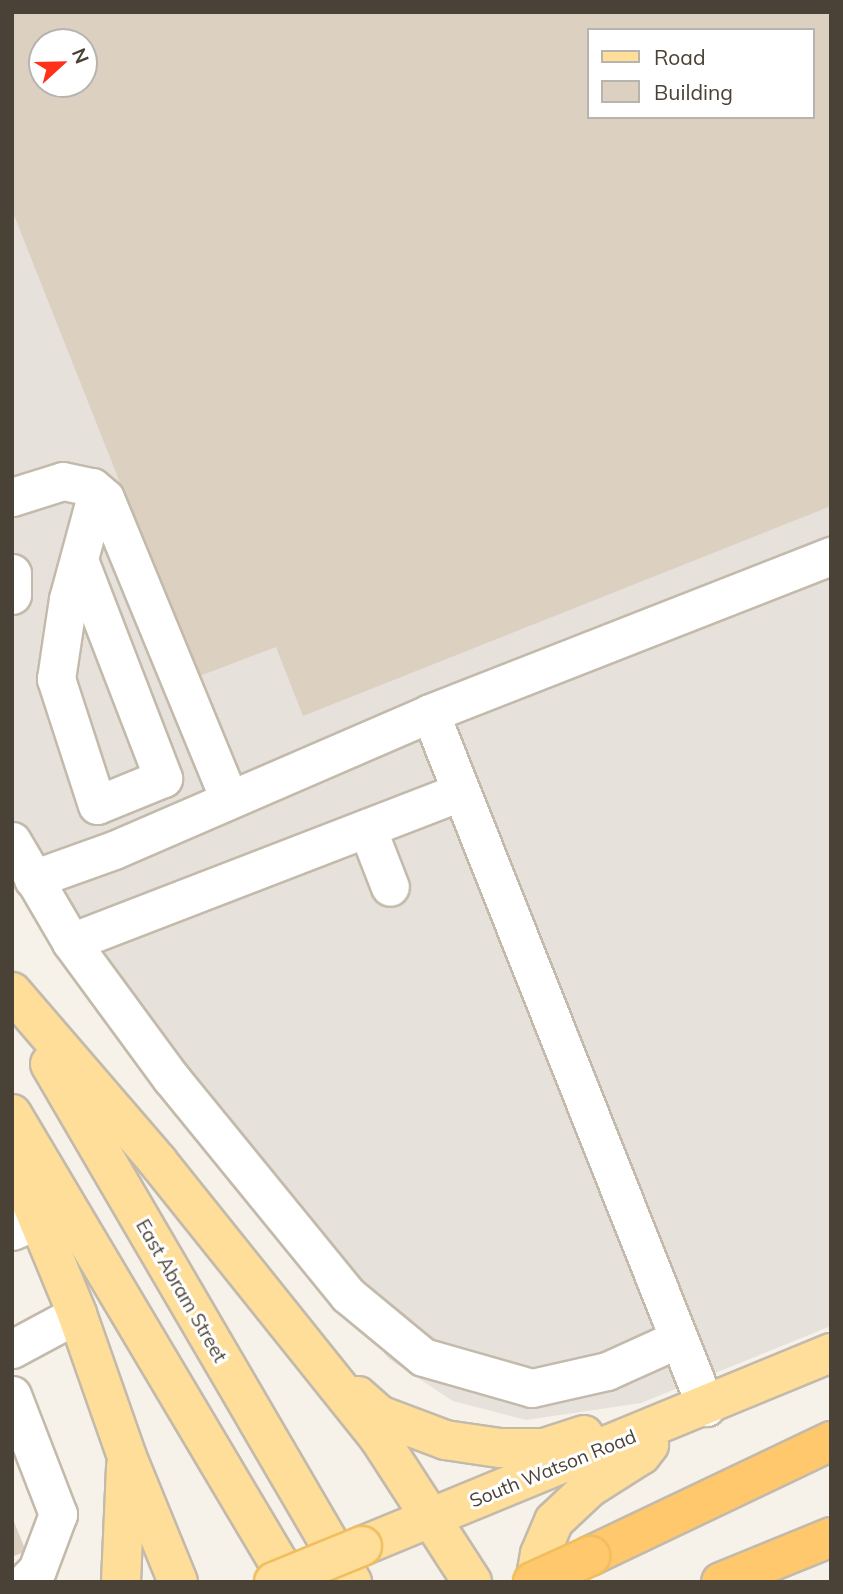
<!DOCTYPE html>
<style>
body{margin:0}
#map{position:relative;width:843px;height:1594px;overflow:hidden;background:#f6f2ea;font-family:Mulish,sans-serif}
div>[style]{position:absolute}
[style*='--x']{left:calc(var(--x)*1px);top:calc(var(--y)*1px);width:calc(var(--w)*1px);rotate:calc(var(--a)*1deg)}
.industrial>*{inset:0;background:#e6e1db}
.building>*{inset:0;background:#dcd0c1}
.roads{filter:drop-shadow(2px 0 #c3baab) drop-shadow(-2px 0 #c3baab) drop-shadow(0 2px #c3baab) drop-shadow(0 -2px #c3baab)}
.minor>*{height:37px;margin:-18.5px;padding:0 18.5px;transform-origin:18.5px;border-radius:18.5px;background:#fff}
.major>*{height:38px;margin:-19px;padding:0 19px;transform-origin:19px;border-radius:19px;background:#ffde9a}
.highway>*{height:38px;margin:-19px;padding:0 19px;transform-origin:19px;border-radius:19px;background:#ffc86c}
.bridges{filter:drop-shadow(2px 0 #f0be5e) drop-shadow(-2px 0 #f0be5e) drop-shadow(0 2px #f0be5e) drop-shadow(0 -2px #f0be5e)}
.major-bridge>*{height:38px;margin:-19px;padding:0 19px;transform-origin:19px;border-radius:19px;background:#ffde9a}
.highway-bridge>*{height:38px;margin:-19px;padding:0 19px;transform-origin:19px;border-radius:19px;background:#ffc86c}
span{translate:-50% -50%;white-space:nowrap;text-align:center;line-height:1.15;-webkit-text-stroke:6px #fff;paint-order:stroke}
.street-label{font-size:19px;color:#4b4237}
.frame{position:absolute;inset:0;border:14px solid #4b4237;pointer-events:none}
.legend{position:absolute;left:587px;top:28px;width:228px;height:91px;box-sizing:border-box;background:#fff;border:2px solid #b7b3af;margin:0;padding:9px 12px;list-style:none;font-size:21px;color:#4b4237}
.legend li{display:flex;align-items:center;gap:14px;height:35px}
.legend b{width:35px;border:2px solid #b7b3af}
.north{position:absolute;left:28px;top:28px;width:70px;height:70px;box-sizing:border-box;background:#fff;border:2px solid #b7b3af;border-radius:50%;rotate:68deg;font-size:19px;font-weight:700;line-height:28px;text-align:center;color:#4b4237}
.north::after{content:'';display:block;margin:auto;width:24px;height:32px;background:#ff3118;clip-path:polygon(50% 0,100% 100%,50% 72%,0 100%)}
</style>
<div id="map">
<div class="industrial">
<div style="clip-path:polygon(evenodd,12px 12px,831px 12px,831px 1326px,641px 1403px,526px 1420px,453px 1401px,389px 1359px,84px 988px,12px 868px,12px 12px,589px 30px,813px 30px,813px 117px,589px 117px,589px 30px,12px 12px,42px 42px,84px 42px,84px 84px,42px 84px,42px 42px)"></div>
</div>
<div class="building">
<div style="clip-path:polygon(evenodd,12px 12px,831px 12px,831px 506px,303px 716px,276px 647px,197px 677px,12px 210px,12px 12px,589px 30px,813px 30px,813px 117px,589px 117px,589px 30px,12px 12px,42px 42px,84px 42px,84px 84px,42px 84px,42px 42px)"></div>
<div style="clip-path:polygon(12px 1517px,26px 1551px,12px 1557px)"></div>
</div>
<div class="roads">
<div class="minor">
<div style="--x:12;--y:497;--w:53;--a:-17.4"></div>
<div style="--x:63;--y:481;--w:30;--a:12"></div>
<div style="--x:92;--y:487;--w:17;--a:40"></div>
<div style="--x:105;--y:498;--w:326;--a:67.6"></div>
<div style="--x:79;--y:560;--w:234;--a:68.9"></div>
<div style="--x:163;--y:778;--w:71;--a:157.8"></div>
<div style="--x:97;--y:805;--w:133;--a:-108"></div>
<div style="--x:56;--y:679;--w:81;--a:-81.5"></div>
<div style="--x:68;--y:599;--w:111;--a:-74.8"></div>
<div style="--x:12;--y:573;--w:22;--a:90"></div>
<div style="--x:430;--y:713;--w:747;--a:68.31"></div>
<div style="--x:367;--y:828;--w:63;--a:68.7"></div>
<div style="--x:12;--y:841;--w:117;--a:59.7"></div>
<div style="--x:71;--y:942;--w:417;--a:-21.1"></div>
<div style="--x:33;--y:879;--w:86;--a:-19.7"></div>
<div style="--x:114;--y:850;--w:344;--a:-23.4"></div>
<div style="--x:430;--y:713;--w:431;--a:-21.4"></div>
<div style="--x:71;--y:942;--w:169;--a:53.7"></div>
<div style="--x:171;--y:1078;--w:280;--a:50.8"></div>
<div style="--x:348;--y:1295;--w:97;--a:39.6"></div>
<div style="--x:423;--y:1357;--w:113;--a:15.9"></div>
<div style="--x:532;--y:1388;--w:77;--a:-12.8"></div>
<div style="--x:607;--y:1371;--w:78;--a:-24.3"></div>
<div style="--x:12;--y:1231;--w:28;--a:-23"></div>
<div style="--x:12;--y:1349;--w:74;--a:-28.3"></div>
<div style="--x:12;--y:1395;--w:128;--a:68.9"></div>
<div style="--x:58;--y:1514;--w:60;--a:110.6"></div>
<div style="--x:37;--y:1570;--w:17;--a:135"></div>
</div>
<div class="major">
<div style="--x:12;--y:992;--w:224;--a:49.3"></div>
<div style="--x:158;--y:1162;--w:354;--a:51.3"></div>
<div style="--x:379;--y:1438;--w:171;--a:57.1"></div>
<div style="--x:50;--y:1064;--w:600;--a:59.76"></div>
<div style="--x:12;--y:1114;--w:544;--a:59.29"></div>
<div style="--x:12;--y:1156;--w:171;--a:67.6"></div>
<div style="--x:77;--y:1314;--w:151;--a:70.7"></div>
<div style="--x:127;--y:1457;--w:135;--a:67.8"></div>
<div style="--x:358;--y:1396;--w:28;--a:42"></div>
<div style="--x:379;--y:1415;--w:71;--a:20.7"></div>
<div style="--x:445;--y:1440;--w:56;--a:8.3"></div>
<div style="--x:500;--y:1448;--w:44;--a:0"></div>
<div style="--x:544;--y:1448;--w:42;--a:-18"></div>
<div style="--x:362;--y:1546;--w:507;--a:-22.37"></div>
<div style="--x:121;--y:1582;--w:116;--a:-87.5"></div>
<div style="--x:535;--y:1582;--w:28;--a:-80"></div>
<div style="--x:540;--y:1554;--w:36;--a:-67"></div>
<div style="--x:554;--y:1521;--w:48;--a:-43.3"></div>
<div style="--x:589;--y:1488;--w:62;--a:-32.4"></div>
<div style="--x:641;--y:1455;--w:13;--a:-51"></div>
</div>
<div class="highway">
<div style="--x:590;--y:1556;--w:267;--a:-25.5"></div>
<div style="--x:721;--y:1582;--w:119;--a:-22.2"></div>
</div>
</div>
<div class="bridges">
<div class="major-bridge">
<div style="--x:274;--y:1582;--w:95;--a:-22.2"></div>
</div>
<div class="highway-bridge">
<div style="--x:533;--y:1582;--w:63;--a:-24.5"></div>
</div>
</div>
<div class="street-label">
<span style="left:181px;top:1291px;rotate:60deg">East Abram Street</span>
<span style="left:553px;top:1469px;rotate:-22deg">South Watson Road</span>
</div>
<div class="frame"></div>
<ul class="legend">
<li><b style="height:9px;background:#ffde9a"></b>Road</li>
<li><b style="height:19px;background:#dcd0c1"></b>Building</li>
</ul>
<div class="north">N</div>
</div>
